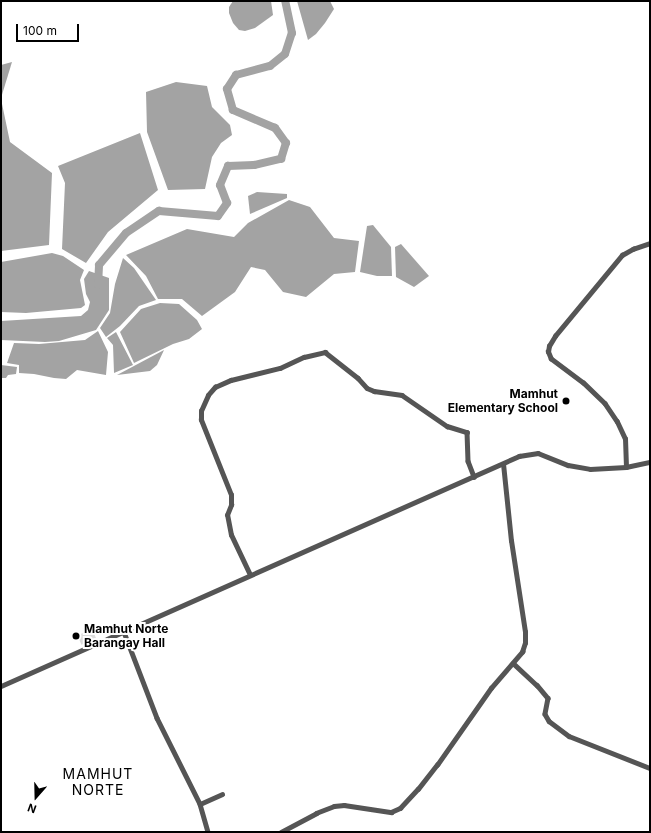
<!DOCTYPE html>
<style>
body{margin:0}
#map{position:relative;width:651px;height:833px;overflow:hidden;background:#fff;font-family:Inter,sans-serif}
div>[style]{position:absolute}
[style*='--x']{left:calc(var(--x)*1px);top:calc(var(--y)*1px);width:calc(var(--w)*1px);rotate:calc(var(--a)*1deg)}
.green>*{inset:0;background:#dcdcdc;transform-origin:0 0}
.water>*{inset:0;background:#a3a3a3}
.river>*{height:8px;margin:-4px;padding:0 4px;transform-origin:4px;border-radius:4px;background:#a3a3a3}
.minor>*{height:4.5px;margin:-2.25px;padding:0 2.25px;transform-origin:2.25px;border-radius:2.25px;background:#555}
.dots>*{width:11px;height:11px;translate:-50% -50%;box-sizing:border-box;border:2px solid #fff;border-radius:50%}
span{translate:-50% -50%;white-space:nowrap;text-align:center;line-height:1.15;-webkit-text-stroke:4px #fff;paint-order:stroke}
.poi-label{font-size:12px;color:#000;font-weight:700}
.right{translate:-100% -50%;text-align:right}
.left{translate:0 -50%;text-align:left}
.quarter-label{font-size:14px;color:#000;letter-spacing:1px}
.frame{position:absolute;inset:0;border:2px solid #000;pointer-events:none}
.north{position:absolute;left:16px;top:777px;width:40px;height:40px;-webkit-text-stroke:3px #fff;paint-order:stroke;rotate:200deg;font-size:11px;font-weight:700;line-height:16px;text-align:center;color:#000}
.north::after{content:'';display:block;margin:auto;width:14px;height:18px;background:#000;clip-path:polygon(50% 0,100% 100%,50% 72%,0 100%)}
.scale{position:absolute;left:16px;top:24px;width:63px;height:18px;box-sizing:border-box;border:2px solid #000;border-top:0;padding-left:5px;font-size:12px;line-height:14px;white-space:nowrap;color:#000;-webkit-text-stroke:3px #fff;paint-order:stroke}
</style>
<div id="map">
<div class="green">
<div style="left:92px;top:629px;width:10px;height:16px;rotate:66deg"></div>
</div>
<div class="water">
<div style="clip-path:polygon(233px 1px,271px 1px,273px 15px,255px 28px,245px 31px,239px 30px,233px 23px,229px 13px,229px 7px)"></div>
<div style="clip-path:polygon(297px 1px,330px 1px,334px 9px,325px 23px,316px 34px,308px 40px)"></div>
<div style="clip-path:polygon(12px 62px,1px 98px,1px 65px)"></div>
<div style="clip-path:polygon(176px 82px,207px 86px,212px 107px,230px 125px,232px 135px,221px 143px,212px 157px,205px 189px,168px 190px,147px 132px,146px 92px)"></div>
<div style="clip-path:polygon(1px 99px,10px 142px,52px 173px,49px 245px,1px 251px)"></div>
<div style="clip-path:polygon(140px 133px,158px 190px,108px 232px,86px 263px,62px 249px,65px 183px,58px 166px)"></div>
<div style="clip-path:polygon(257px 192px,287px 194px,287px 198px,250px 214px,248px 196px)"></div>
<div style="clip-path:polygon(289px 200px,310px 207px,334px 238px,359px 241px,355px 272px,334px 274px,306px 297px,283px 292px,265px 270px,251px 267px,235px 292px,202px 316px,182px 299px,158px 299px,146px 276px,126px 255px,187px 229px,234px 237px,248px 223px)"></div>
<div style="clip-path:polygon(373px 225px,391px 247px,392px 276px,377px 276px,360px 272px,367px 226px)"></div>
<div style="clip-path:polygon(401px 244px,429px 276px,414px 287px,396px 277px,395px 247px)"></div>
<div style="clip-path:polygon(52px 253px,63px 256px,84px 270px,80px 280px,85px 305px,81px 308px,26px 313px,1px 312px,1px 262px)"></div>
<div style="clip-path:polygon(123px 258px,134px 268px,156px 300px,139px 306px,120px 326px,106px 337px,100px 328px,110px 313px,115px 284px)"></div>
<div style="clip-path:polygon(89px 271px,109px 278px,109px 310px,96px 330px,59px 341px,45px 342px,1px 340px,1px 321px,81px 316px,88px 310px,90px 302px,86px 294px,84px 279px)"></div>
<div style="clip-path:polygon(160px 303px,179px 304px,197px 320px,202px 329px,189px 339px,173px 344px,134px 363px,120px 332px,141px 309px)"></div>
<div style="clip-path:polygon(98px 331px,108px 352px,106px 375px,77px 370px,66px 379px,54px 378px,34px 374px,19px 373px,19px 365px,7px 363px,14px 343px,39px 344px,85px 340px)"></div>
<div style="clip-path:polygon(116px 332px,133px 365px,114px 373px,113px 345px,107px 338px)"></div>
<div style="clip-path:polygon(164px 350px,157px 365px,150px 371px,117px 375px)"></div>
<div style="clip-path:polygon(1px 365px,17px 367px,16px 374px,8px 375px,6px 378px,1px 378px)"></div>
</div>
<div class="river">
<div style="--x:98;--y:285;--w:20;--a:-87"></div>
<div style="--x:99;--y:265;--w:42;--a:-49.8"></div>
<div style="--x:126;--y:233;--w:40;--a:-34"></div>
<div style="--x:159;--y:211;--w:59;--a:4.8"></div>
<div style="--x:218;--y:216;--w:16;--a:-55"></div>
<div style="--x:227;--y:203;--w:19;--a:-111"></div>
<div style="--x:220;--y:185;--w:21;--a:-67"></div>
<div style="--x:228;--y:166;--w:26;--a:-2"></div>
<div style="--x:254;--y:165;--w:28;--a:-13"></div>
<div style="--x:281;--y:159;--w:17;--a:-73"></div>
<div style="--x:286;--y:143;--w:19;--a:-126"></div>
<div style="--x:275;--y:128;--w:46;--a:-156.8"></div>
<div style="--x:233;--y:110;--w:22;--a:-106"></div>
<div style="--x:227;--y:89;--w:17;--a:-57"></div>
<div style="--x:236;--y:75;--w:35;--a:-15"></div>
<div style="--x:270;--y:66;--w:19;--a:-39"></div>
<div style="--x:285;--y:54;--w:22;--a:-72"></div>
<div style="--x:292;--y:33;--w:33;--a:-102"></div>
</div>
<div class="minor">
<div style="--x:626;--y:467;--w:28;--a:-92"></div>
<div style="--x:625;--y:439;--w:19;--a:-115"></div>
<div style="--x:617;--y:422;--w:22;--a:-124"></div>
<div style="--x:605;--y:404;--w:30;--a:-136"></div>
<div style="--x:583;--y:383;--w:40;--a:-143"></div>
<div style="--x:551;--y:359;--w:8;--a:-113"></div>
<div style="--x:548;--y:352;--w:6;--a:-81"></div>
<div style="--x:549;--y:346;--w:12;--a:-59"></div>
<div style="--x:555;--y:336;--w:105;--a:-50.4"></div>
<div style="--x:622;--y:255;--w:13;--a:-29"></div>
<div style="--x:633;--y:249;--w:18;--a:-19"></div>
<div style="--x:250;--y:575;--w:44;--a:-115.4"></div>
<div style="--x:231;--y:535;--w:20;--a:-101"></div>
<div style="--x:227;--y:515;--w:11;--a:-68"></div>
<div style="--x:231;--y:505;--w:10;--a:-90"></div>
<div style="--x:231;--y:495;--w:81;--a:-111.8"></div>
<div style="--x:201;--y:420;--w:9;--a:-90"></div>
<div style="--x:201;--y:411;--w:17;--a:-66"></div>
<div style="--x:208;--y:395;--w:11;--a:-49"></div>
<div style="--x:215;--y:387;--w:17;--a:-24"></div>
<div style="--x:231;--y:380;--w:50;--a:-13.8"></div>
<div style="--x:280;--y:368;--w:26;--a:-25"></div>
<div style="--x:304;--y:357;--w:22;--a:-13"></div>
<div style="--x:325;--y:352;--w:42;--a:38.2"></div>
<div style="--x:358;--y:378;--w:13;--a:48"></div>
<div style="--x:367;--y:388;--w:8;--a:23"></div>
<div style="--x:374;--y:391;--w:28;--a:8"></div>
<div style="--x:402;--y:395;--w:55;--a:34.6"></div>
<div style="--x:447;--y:426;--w:21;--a:17"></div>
<div style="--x:467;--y:432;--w:29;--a:88"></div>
<div style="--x:468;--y:461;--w:17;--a:69"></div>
<div style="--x:124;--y:632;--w:92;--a:69"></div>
<div style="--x:157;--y:718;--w:96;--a:63.4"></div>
<div style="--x:200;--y:804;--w:29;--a:74"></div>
<div style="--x:513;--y:663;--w:33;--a:43"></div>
<div style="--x:537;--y:685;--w:17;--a:50"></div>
<div style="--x:548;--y:698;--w:16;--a:101"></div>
<div style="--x:545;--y:714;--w:8;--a:60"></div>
<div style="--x:549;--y:721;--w:25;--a:37"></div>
<div style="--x:569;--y:736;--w:87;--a:21.6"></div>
<div style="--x:1;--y:686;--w:567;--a:-23.94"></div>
<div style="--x:519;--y:456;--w:19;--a:-9"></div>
<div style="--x:538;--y:453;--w:32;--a:22"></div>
<div style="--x:568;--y:465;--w:22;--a:10"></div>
<div style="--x:590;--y:469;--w:36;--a:-3"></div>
<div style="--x:626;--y:467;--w:25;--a:-12"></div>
<div style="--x:200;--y:804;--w:24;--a:-24"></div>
<div style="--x:281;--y:832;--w:40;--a:-28"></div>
<div style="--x:316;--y:813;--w:19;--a:-21"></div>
<div style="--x:334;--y:806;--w:10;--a:-6"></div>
<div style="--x:344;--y:805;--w:48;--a:8.5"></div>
<div style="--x:391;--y:812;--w:10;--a:-24"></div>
<div style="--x:400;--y:808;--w:26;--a:-47"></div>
<div style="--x:418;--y:789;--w:31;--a:-52"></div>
<div style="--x:437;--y:765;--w:94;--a:-55"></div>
<div style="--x:491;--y:688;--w:48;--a:-49.3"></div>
<div style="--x:522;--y:652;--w:9;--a:-72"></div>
<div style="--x:525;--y:643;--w:11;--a:-90"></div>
<div style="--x:525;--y:632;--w:92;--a:-98.7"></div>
<div style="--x:511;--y:541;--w:77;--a:-95.9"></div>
</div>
<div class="dots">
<div style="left:566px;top:401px;background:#000"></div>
<div style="left:76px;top:636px;background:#000"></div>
</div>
<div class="poi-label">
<span class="right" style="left:558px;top:401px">Mamhut<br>Elementary School</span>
<span class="left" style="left:84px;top:636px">Mamhut Norte<br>Barangay Hall</span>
</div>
<div class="quarter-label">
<span style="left:98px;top:782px">MAMHUT<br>NORTE</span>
</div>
<div class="frame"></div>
<div class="north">N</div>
<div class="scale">100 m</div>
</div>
